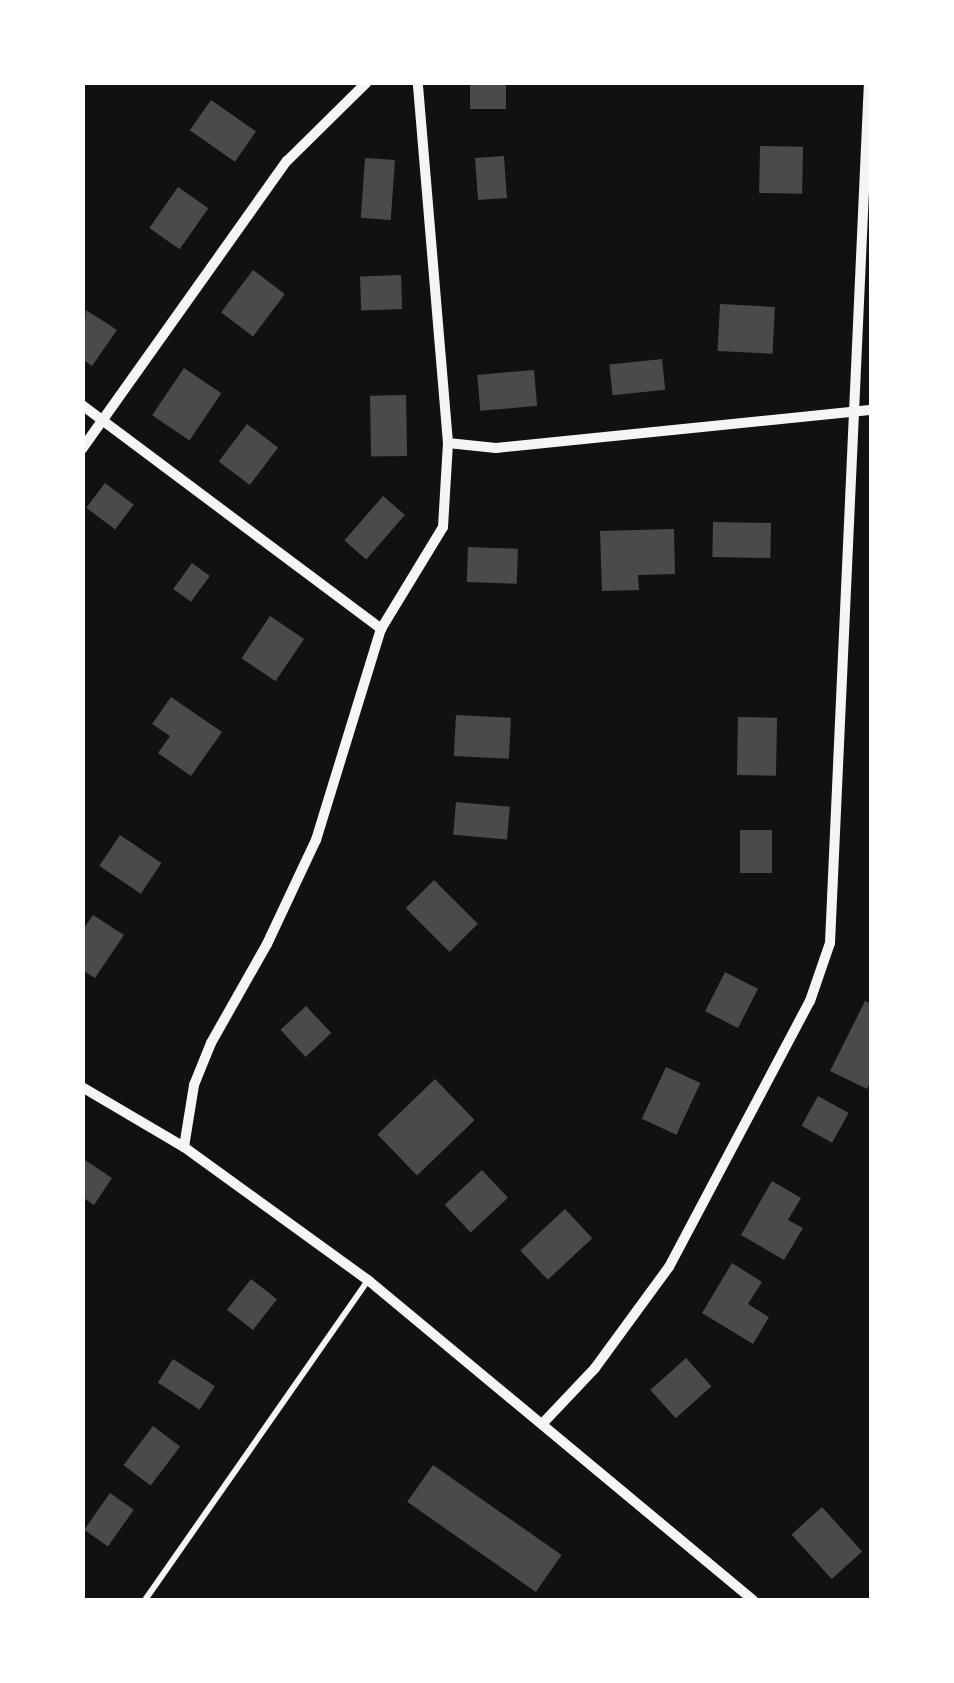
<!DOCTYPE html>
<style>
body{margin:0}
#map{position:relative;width:954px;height:1683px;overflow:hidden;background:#111;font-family:Manrope,sans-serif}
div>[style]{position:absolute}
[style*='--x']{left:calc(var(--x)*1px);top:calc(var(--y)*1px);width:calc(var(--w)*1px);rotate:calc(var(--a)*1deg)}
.building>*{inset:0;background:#4a4a4a;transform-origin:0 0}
.service>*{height:6px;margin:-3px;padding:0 3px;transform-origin:3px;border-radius:3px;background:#f5f5f5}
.minor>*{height:10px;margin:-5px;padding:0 5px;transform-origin:5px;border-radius:5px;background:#f5f5f5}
span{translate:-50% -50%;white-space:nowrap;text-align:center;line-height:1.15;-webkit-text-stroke:10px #fff;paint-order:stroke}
.frame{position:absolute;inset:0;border:85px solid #fff;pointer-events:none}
</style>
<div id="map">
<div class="building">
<div style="left:470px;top:82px;width:36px;height:27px"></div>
<div style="left:211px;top:100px;width:55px;height:37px;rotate:35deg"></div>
<div style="left:760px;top:146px;width:43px;height:47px;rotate:1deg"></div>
<div style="left:504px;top:156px;width:42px;height:29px;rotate:86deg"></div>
<div style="left:365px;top:158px;width:30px;height:60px;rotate:4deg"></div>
<div style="left:178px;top:187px;width:37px;height:50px;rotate:35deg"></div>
<div style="left:253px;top:270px;width:40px;height:53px;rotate:37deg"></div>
<div style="left:401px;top:275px;width:34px;height:41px;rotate:88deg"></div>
<div style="left:720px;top:304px;width:55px;height:47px;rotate:3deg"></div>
<div style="clip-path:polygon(86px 310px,117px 330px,92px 366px,82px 359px)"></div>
<div style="left:662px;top:359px;width:31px;height:53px;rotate:84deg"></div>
<div style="left:184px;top:368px;width:45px;height:57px;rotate:34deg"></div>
<div style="left:534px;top:370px;width:36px;height:57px;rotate:85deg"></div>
<div style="left:406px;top:395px;width:61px;height:36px;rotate:89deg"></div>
<div style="left:247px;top:424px;width:39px;height:47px;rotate:37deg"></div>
<div style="left:105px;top:483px;width:36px;height:31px;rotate:37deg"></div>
<div style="left:383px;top:496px;width:29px;height:59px;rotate:41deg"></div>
<div style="left:713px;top:522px;width:58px;height:35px;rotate:1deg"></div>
<div style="clip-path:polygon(674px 529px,675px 574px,638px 575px,639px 590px,602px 591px,600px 531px)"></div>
<div style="left:468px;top:547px;width:50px;height:35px;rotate:2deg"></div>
<div style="left:192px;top:563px;width:22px;height:32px;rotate:36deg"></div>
<div style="left:270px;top:616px;width:41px;height:51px;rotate:34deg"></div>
<div style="clip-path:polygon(171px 697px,222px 732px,191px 776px,158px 753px,170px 736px,152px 724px)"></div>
<div style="left:456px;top:715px;width:55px;height:41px;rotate:3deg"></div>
<div style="left:738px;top:717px;width:39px;height:58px;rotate:1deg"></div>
<div style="left:456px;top:802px;width:54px;height:33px;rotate:5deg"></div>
<div style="left:740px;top:830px;width:32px;height:43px"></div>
<div style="left:120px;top:835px;width:50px;height:37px;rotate:34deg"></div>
<div style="left:434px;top:880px;width:62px;height:40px;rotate:45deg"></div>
<div style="clip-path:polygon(93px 915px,124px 935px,95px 978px,82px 970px,82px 931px)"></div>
<div style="left:725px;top:972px;width:37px;height:44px;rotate:27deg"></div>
<div style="clip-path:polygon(865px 1001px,872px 1004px,872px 1079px,867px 1089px,830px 1071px)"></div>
<div style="left:306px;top:1006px;width:37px;height:35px;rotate:47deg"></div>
<div style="left:666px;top:1067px;width:38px;height:57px;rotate:25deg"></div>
<div style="left:435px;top:1079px;width:57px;height:80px;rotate:46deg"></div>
<div style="left:818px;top:1096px;width:35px;height:34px;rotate:29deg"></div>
<div style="clip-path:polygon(82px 1158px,112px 1178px,94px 1205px,82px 1197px)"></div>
<div style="left:482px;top:1170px;width:38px;height:51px;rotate:47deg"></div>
<div style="clip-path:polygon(772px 1181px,801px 1198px,788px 1220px,803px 1228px,784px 1260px,741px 1235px)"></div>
<div style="left:565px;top:1209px;width:40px;height:61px;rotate:47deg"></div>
<div style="clip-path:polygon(732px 1263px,762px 1282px,748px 1304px,769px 1317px,753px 1344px,702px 1313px)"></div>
<div style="left:251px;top:1279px;width:33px;height:39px;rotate:38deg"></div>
<div style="left:686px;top:1358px;width:38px;height:48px;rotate:48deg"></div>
<div style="left:173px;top:1359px;width:50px;height:28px;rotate:33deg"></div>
<div style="left:153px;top:1426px;width:34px;height:49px;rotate:37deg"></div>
<div style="left:433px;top:1465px;width:157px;height:45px;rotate:35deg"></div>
<div style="left:110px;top:1493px;width:29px;height:45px;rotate:35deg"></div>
<div style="left:822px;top:1507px;width:60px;height:41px;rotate:48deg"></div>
</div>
<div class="service">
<div style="--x:145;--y:1600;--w:390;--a:-55.1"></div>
</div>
<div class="minor">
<div style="--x:82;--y:405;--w:374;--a:36.8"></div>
<div style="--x:448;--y:443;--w:48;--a:5.9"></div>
<div style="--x:496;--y:448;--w:378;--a:-5.8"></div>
<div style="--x:82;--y:449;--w:354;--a:-54.6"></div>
<div style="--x:287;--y:161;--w:112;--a:-44.6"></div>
<div style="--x:82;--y:1087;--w:118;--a:30.5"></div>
<div style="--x:184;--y:1147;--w:227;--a:35.9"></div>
<div style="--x:368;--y:1280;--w:501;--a:39.73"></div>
<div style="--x:184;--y:1147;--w:63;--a:-80.8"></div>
<div style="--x:194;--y:1085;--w:45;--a:-68"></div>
<div style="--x:211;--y:1043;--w:114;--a:-60.5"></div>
<div style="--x:267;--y:944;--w:115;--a:-64.8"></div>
<div style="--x:316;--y:840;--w:221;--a:-72.9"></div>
<div style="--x:381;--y:629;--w:119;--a:-58.7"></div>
<div style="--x:443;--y:527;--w:84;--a:-86.6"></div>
<div style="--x:448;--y:443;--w:362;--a:-94.8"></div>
<div style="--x:544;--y:1422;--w:74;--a:-46.6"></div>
<div style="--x:595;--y:1368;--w:125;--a:-53.8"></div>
<div style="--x:669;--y:1267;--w:301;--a:-62.1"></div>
<div style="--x:810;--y:1001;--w:61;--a:-71"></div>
<div style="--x:830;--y:943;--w:862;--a:-87.41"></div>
</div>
<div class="frame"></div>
</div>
